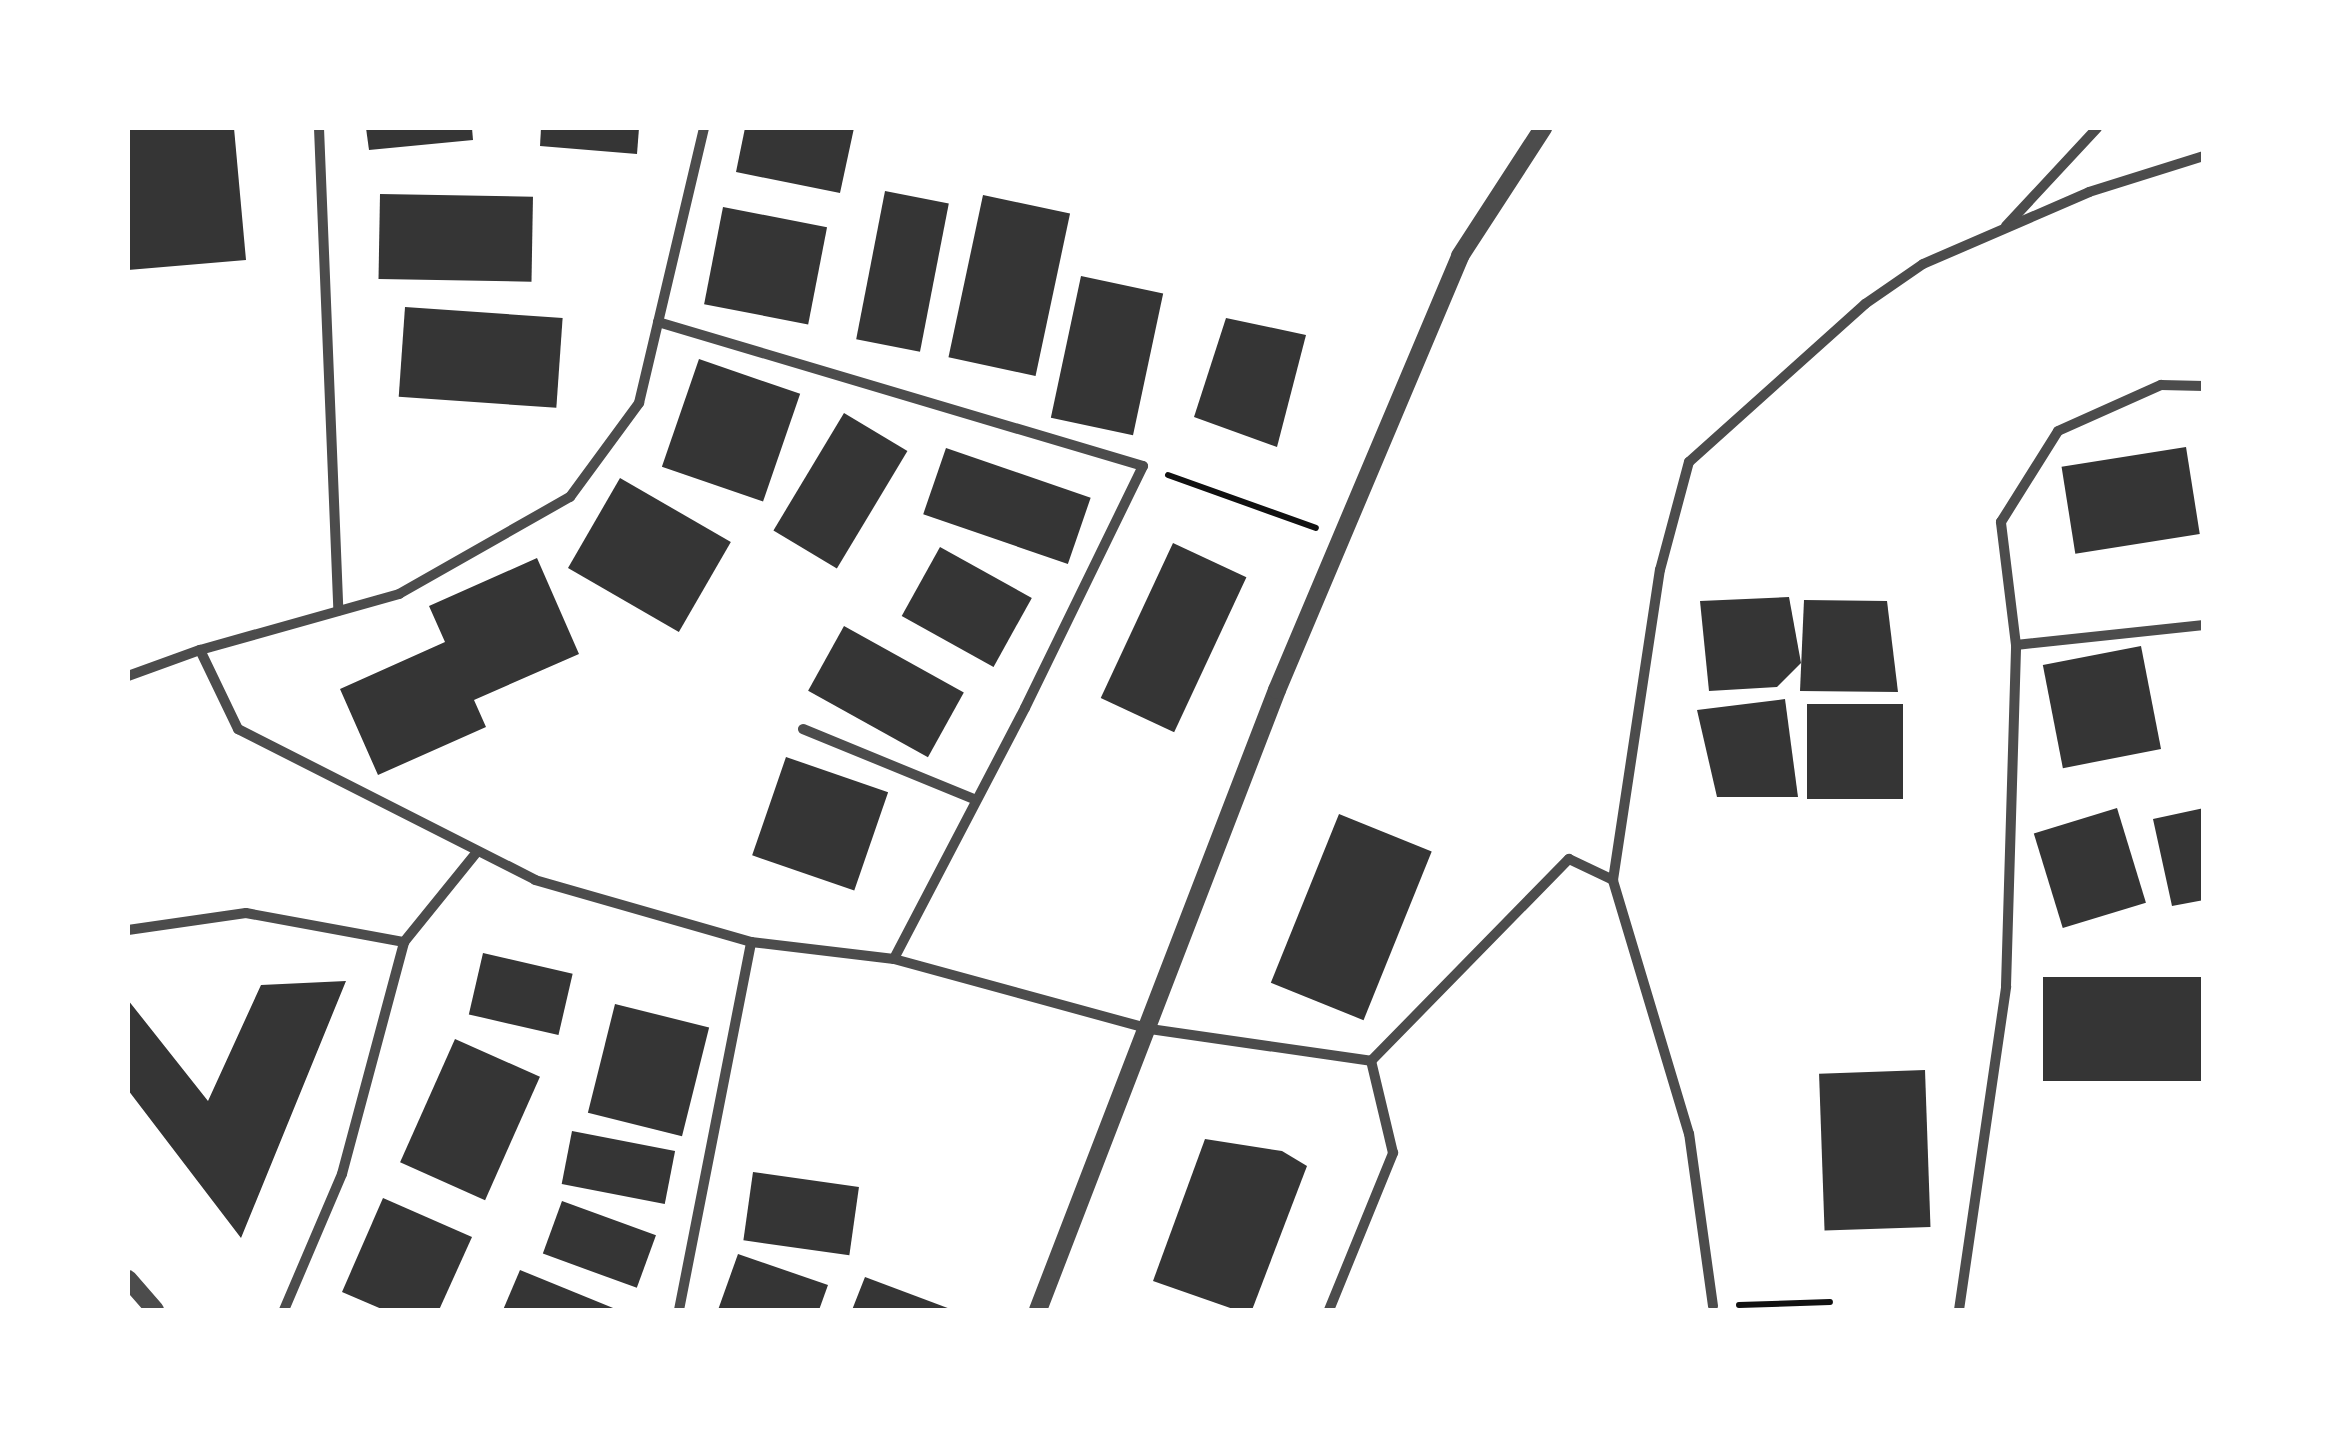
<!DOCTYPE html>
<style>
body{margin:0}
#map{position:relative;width:2331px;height:1438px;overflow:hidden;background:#fff;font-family:"Exo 2",sans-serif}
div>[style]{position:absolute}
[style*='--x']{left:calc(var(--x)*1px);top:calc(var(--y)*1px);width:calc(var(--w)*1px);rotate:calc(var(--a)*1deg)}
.building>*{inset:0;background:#353535;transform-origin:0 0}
.path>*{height:6px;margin:-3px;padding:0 3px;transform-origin:3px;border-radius:3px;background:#111}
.minor>*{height:10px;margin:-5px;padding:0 5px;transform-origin:5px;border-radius:5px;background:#4c4c4c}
.tertiary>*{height:18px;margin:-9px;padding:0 9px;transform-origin:9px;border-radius:9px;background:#4c4c4c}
span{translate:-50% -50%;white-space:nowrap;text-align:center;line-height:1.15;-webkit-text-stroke:9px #fff;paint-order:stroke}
.frame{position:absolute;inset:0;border:130px solid #fff;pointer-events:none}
</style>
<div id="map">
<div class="building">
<div style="clip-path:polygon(128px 128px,234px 128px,246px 260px,128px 270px)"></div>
<div style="clip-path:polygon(366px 128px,472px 128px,473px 140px,369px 150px)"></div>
<div style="clip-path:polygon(541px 128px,639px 128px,637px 154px,540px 146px)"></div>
<div style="clip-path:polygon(745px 128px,854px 128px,840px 193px,736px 172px)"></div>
<div style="left:885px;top:191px;width:65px;height:151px;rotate:11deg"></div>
<div style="left:380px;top:194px;width:153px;height:85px;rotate:1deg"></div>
<div style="left:983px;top:195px;width:89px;height:166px;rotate:12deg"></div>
<div style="left:723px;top:207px;width:106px;height:99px;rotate:11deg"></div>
<div style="left:1081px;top:276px;width:84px;height:145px;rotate:12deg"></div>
<div style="left:405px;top:307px;width:158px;height:90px;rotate:4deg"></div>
<div style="clip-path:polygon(1226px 318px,1306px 335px,1277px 447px,1194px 417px)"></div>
<div style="left:699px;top:359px;width:107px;height:114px;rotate:19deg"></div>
<div style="left:844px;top:413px;width:74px;height:137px;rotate:31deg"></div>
<div style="left:2186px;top:447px;width:88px;height:126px;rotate:81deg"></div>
<div style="left:946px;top:448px;width:153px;height:70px;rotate:19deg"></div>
<div style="left:620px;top:478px;width:128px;height:104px;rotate:30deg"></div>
<div style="left:1173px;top:543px;width:81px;height:171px;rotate:25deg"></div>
<div style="left:940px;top:547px;width:105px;height:79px;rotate:29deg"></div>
<div style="clip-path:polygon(537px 558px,579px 654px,474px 700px,486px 727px,378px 775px,340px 689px,445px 642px,429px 606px)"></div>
<div style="clip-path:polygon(1789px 597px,1801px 663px,1777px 687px,1709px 691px,1700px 601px)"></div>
<div style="clip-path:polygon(1804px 600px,1887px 601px,1898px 692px,1800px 691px)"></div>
<div style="left:844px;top:626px;width:137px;height:74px;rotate:29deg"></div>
<div style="left:2141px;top:646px;width:105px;height:100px;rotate:79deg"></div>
<div style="clip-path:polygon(1785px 699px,1798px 797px,1717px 797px,1697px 710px)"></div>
<div style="left:1807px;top:704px;width:96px;height:95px"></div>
<div style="left:786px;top:757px;width:108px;height:104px;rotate:19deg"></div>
<div style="left:2117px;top:808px;width:99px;height:87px;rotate:73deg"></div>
<div style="clip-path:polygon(2204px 808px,2204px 900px,2172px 906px,2153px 819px)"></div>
<div style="left:1339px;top:814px;width:100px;height:182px;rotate:22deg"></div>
<div style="left:483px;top:953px;width:92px;height:63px;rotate:13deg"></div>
<div style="left:2204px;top:977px;width:104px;height:161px;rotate:90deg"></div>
<div style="clip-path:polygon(346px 981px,241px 1238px,128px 1090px,128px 1000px,208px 1101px,261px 985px)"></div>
<div style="left:615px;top:1004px;width:97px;height:112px;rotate:14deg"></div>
<div style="left:455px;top:1039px;width:93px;height:135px;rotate:24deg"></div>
<div style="left:1925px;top:1070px;width:157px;height:106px;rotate:88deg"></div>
<div style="left:572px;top:1131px;width:105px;height:54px;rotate:11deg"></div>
<div style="clip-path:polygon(1205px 1139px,1282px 1151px,1307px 1166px,1252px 1310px,1236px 1310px,1153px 1281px)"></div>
<div style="left:753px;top:1172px;width:107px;height:69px;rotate:8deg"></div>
<div style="clip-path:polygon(383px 1198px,472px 1237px,439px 1310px,384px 1310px,342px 1292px)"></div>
<div style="left:562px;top:1201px;width:100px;height:56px;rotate:20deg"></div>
<div style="clip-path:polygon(738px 1254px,828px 1285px,819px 1310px,718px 1310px)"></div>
<div style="clip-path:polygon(520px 1270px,618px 1310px,503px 1310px)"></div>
<div style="clip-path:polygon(865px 1277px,953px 1310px,852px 1310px)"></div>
</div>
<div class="path">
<div style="--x:1168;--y:475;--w:157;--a:19.7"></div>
<div style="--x:1739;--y:1305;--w:91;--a:-1.9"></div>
</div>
<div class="minor">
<div style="--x:319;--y:128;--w:483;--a:87.7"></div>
<div style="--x:2006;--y:226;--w:134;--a:-47.1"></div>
<div style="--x:658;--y:322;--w:506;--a:16.54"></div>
<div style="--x:1143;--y:466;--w:269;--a:116"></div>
<div style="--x:1025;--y:708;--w:283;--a:117.6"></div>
<div style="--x:2016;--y:645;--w:189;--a:-6.1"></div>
<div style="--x:200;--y:650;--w:88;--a:64.3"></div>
<div style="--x:238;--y:729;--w:333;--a:26.9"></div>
<div style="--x:535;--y:880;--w:225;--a:16"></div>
<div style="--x:751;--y:942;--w:144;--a:6.8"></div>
<div style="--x:894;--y:959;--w:265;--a:15.3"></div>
<div style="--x:1150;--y:1029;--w:223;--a:8.2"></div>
<div style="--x:1371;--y:1061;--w:283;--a:-45.6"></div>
<div style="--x:1569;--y:859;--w:49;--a:25.5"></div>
<div style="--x:128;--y:676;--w:77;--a:-19.9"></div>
<div style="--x:200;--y:650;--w:207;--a:-15.7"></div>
<div style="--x:399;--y:594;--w:197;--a:-29.6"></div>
<div style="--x:570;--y:497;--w:117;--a:-53.7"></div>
<div style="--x:639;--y:403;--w:283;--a:-76.7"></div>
<div style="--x:803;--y:729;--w:185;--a:22.3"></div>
<div style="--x:128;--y:930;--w:119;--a:-8.2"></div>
<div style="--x:246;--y:913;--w:161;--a:10.4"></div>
<div style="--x:1713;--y:1306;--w:174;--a:-97.9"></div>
<div style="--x:1689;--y:1134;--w:265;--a:-106.7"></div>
<div style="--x:1613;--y:880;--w:314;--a:-81.4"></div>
<div style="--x:1660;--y:570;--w:112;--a:-75"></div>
<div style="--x:1689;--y:462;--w:237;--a:-41.9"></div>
<div style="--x:1865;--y:304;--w:70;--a:-34.6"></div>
<div style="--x:1923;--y:264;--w:181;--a:-23.4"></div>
<div style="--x:2089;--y:192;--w:121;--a:-17.4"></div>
<div style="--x:284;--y:1310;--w:148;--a:-66.9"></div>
<div style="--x:342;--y:1174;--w:240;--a:-75"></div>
<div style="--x:404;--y:942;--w:116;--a:-51"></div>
<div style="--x:679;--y:1310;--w:375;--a:-78.9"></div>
<div style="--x:1329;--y:1310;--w:170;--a:-67.8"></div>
<div style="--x:1393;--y:1153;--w:95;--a:-103.4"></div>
<div style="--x:1959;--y:1310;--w:327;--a:-81.7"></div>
<div style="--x:2006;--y:986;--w:341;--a:-88.3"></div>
<div style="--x:2016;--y:645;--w:124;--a:-97"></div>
<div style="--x:2001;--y:522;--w:107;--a:-57.9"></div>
<div style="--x:2058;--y:431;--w:113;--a:-24.1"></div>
<div style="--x:2161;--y:385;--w:43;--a:1.3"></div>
</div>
<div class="tertiary">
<div style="--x:128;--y:1279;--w:41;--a:48.9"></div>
<div style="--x:1038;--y:1310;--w:664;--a:-68.92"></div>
<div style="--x:1277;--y:690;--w:471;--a:-67.1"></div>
<div style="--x:1460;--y:256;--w:153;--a:-57"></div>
</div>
<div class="frame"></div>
</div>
